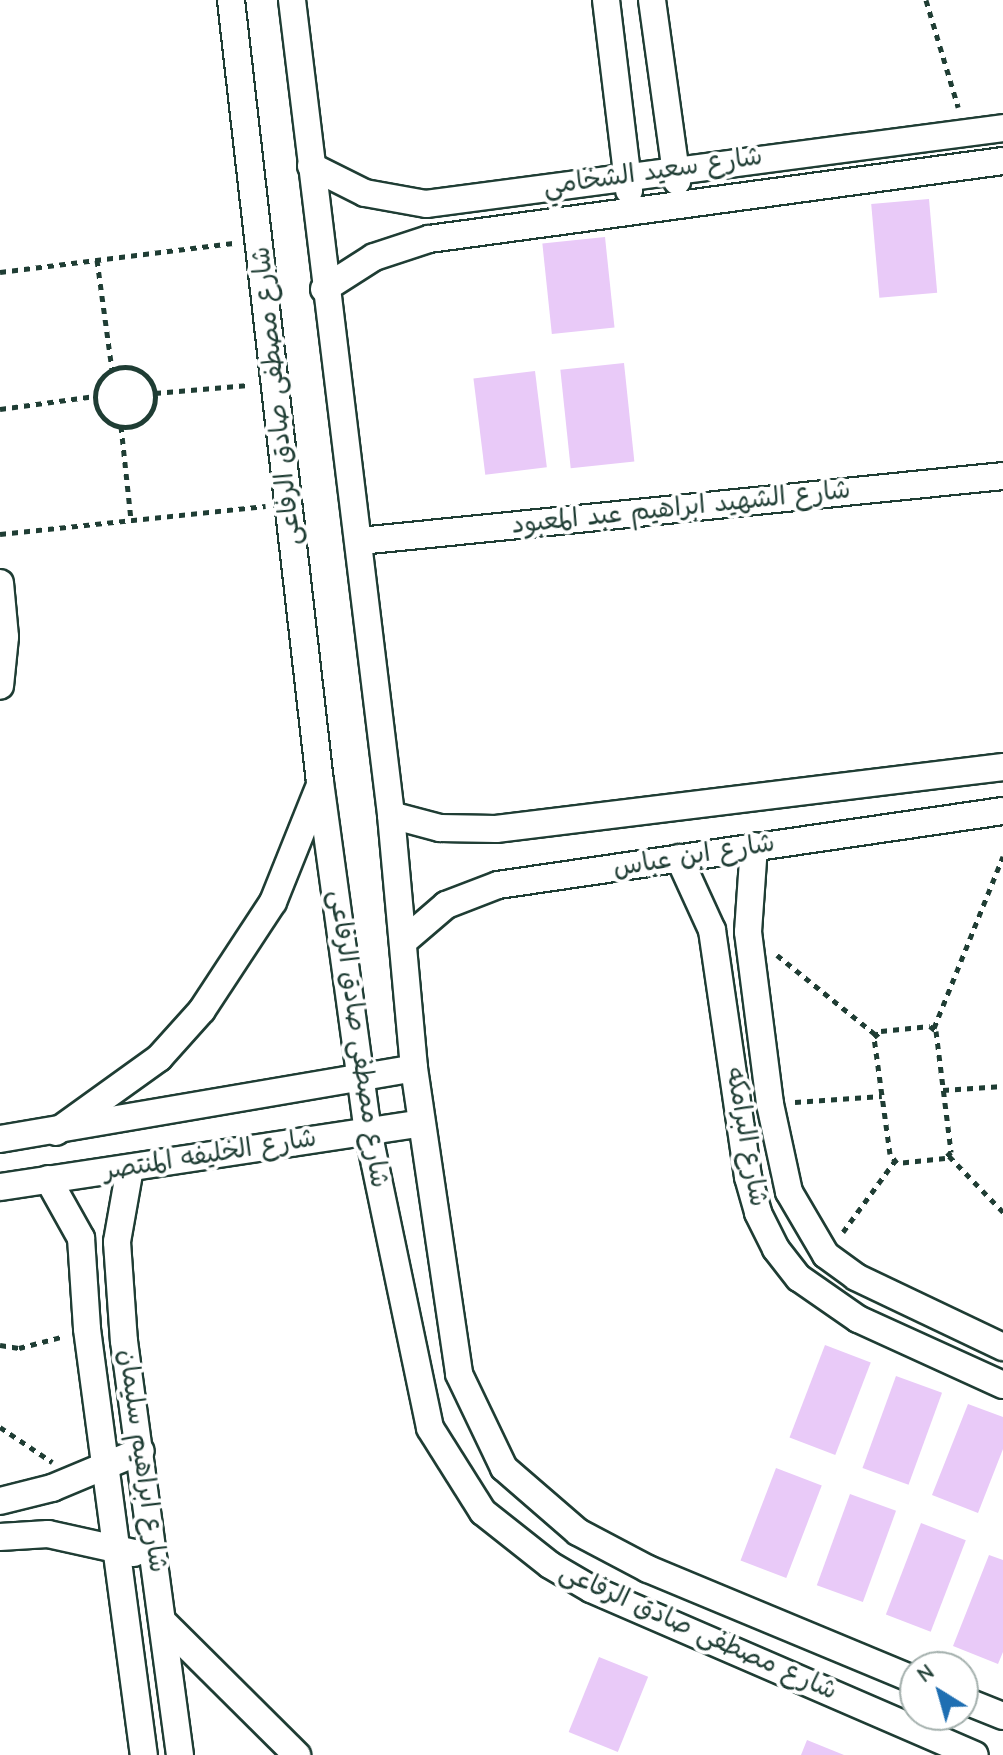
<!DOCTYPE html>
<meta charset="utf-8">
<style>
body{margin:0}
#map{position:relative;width:1003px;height:1755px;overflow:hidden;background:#fff;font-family:"Comic Neue","Playpen Sans Arabic",sans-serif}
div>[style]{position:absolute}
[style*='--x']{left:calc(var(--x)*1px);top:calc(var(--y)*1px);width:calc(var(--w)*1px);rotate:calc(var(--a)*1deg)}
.building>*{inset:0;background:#e9caf8;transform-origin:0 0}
.path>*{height:5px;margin-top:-2.5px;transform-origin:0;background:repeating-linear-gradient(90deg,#1f3d34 0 6px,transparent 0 12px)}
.path>.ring{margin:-2.5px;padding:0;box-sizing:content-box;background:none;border:5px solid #1f3d34;border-radius:50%}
.roads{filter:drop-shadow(2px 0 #1f3d34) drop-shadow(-2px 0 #1f3d34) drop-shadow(0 2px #1f3d34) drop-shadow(0 -2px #1f3d34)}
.minor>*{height:26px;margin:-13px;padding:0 13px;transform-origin:13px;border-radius:13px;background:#fff}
span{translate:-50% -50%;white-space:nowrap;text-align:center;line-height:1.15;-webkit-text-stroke:8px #fff;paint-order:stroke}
.street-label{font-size:26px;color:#1f3d34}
.north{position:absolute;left:899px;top:1651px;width:80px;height:80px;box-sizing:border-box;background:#fff;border:2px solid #a5b1ae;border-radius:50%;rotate:323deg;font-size:22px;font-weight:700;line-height:32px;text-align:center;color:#1f3d34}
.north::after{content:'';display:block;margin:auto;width:28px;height:36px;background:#1f6fb2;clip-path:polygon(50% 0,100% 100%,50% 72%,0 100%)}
</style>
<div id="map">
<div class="building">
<div style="left:929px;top:199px;width:94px;height:58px;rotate:85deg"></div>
<div style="left:605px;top:237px;width:91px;height:63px;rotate:84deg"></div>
<div style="left:624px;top:363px;width:99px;height:64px;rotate:84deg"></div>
<div style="left:535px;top:371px;width:97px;height:62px;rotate:83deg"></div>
<div style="left:825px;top:1345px;width:49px;height:99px;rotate:21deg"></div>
<div style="left:896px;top:1376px;width:49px;height:98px;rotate:20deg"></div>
<div style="clip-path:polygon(968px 1404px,1003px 1417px,1003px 1449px,978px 1513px,932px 1495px)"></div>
<div style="left:776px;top:1468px;width:49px;height:99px;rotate:21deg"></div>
<div style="left:850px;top:1494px;width:49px;height:97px;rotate:20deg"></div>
<div style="left:921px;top:1523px;width:48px;height:98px;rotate:21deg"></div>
<div style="clip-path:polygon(989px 1555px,1003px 1560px,1003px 1652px,998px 1664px,953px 1646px)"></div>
<div style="left:599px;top:1657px;width:53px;height:81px;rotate:22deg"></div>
<div style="clip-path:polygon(807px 1740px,844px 1755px,801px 1755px)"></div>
</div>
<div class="path">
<div style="--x:926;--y:0;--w:112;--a:73.3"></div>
<div style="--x:97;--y:260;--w:111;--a:82.2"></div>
<div style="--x:0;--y:272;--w:235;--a:-7.1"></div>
<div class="ring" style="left:95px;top:367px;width:55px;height:55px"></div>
<div style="--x:155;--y:393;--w:94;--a:-4.9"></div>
<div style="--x:0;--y:409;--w:96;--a:-7.8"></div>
<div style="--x:121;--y:426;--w:95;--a:83.9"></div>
<div style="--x:0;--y:534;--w:267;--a:-6"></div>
<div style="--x:777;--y:955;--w:126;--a:38.9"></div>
<div style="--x:930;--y:1026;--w:8;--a:40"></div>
<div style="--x:936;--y:1031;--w:122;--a:82.9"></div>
<div style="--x:951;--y:1152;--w:8;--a:135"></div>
<div style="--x:945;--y:1158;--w:48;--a:174.1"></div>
<div style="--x:897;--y:1163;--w:11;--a:-128"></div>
<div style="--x:890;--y:1154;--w:118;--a:-97.8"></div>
<div style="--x:874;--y:1037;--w:9;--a:-41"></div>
<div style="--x:881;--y:1031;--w:49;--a:-5.8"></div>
<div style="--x:934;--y:1028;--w:185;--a:-68.1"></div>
<div style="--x:943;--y:1090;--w:60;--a:-3.8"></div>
<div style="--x:795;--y:1102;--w:87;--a:-3.9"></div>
<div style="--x:949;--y:1156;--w:78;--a:46"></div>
<div style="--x:843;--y:1232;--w:87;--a:-53.9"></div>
<div style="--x:0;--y:1345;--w:19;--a:9"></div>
<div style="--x:19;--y:1348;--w:43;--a:-14.7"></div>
<div style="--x:0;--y:1427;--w:63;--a:33.9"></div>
</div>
<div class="roads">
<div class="minor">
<div style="--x:231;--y:0;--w:787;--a:83.51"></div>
<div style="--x:320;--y:782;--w:352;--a:82.2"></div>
<div style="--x:368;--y:1131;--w:303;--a:78.2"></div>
<div style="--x:430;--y:1428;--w:99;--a:57.8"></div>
<div style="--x:483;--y:1512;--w:85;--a:38.3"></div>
<div style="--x:550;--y:1565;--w:48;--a:30.3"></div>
<div style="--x:591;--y:1589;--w:418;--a:23.4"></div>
<div style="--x:292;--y:0;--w:821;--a:83.07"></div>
<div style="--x:391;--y:815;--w:254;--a:84.8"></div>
<div style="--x:414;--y:1068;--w:309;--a:81.6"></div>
<div style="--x:459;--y:1374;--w:104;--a:64.4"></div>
<div style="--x:504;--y:1468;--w:98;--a:40.9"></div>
<div style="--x:578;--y:1532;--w:79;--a:27.9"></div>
<div style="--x:648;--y:1569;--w:289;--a:22.6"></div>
<div style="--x:606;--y:0;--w:192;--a:83.1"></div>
<div style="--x:652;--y:0;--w:183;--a:82.1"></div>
<div style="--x:311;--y:166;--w:60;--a:26.6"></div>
<div style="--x:365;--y:193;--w:62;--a:10.2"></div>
<div style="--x:426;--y:204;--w:582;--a:-7.5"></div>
<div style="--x:324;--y:289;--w:59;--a:-32.6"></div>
<div style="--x:374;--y:257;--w:58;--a:-18.1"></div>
<div style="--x:429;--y:239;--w:579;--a:-7.74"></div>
<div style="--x:360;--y:541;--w:646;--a:-5.77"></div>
<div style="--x:0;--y:583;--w:54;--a:84.7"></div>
<div style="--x:5;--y:637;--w:49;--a:95.8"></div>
<div style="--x:391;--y:815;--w:51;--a:14.9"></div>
<div style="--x:440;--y:828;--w:56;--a:1"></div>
<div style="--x:496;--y:829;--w:511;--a:-6.97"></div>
<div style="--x:754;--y:846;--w:86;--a:94"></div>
<div style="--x:748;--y:932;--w:173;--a:82.7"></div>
<div style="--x:770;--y:1104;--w:90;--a:77.8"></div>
<div style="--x:789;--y:1192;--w:73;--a:59.6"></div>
<div style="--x:826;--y:1255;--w:37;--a:36"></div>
<div style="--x:856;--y:1277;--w:163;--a:25.5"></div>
<div style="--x:679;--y:858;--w:79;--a:65.4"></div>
<div style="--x:712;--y:930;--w:250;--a:81.7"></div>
<div style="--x:748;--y:1177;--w:37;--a:74"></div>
<div style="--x:758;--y:1213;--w:40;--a:63.4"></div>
<div style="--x:776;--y:1249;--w:37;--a:52"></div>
<div style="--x:799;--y:1278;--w:72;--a:34.8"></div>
<div style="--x:858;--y:1319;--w:159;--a:24.5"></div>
<div style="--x:403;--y:942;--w:57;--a:-40.7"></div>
<div style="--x:446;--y:905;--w:56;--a:-21"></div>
<div style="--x:498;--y:885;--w:510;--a:-8.34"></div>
<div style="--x:56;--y:1132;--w:127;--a:-35.7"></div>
<div style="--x:159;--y:1058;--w:64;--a:-48.1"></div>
<div style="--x:202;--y:1010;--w:129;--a:-56.7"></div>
<div style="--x:273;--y:902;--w:121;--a:-68.1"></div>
<div style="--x:0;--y:1139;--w:420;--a:-9.7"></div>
<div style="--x:130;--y:1168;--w:75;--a:100"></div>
<div style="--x:117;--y:1242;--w:99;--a:86"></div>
<div style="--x:124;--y:1341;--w:418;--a:82.3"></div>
<div style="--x:48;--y:1179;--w:68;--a:60.8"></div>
<div style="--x:81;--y:1238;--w:91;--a:86.2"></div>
<div style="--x:87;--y:1329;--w:430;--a:82.4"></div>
<div style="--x:0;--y:1187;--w:426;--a:-8.6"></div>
<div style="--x:0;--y:1501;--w:54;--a:-14"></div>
<div style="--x:52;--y:1488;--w:96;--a:-22.6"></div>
<div style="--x:0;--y:1537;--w:48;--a:-3.6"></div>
<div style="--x:48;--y:1534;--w:88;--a:12.5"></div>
<div style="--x:166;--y:1625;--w:185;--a:44.8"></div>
<div style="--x:963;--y:1700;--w:43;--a:21.8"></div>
</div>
</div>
<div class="street-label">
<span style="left:653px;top:172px;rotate:-8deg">شارع سعيد الشخامي</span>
<span style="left:277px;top:396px;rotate:-96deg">شارع مصطفى صادق الرفاعى</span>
<span style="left:681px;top:508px;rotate:-6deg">شارع الشهيد ابراهيم عبد المعبود</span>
<span style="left:694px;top:856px;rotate:-9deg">شارع ابن عباس</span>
<span style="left:358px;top:1039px;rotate:82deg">شارع مصطفى صادق الرفاعى</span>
<span style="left:746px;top:1137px;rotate:80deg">شارع البرامكه</span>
<span style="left:210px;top:1155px;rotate:-9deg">شارع الخليفه المنتصر</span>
<span style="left:142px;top:1461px;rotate:82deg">شارع ابراهيم سليمان</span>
<span style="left:698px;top:1632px;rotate:24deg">شارع مصطفى صادق الرفاعى</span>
</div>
<div class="north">N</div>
</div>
